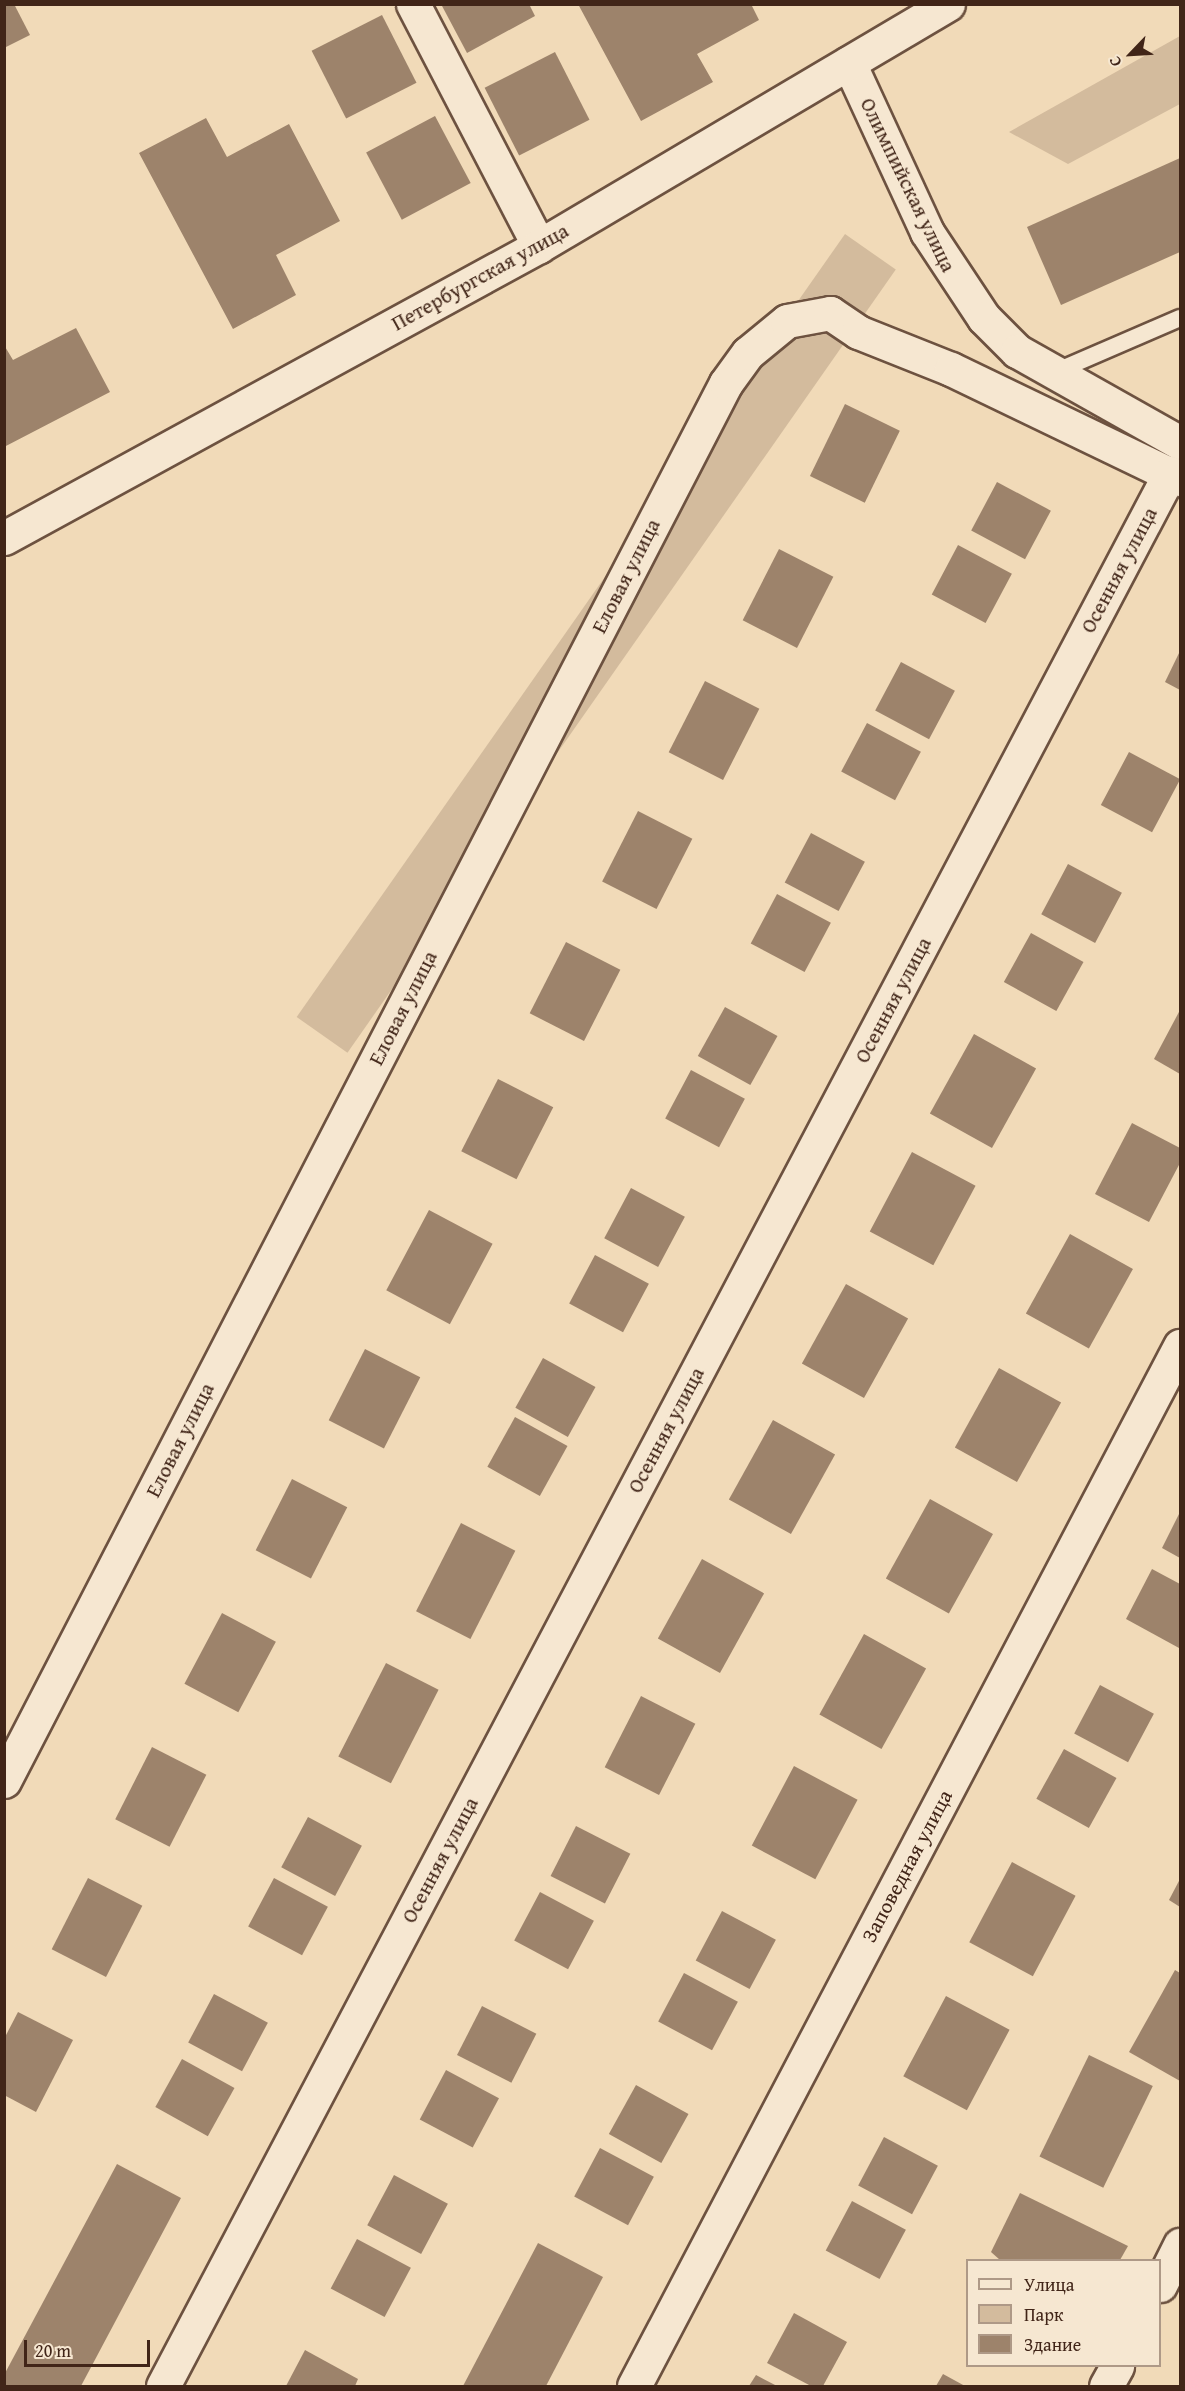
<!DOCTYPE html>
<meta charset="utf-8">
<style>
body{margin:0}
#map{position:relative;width:1185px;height:2391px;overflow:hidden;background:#f1dab8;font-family:"Gentium Book Plus",serif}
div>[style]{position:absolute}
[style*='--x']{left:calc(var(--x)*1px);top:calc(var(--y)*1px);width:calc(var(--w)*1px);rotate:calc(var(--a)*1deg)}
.green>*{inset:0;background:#d3bb9d;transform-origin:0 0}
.building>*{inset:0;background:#9d836b;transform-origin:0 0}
.roads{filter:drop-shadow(2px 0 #6d5240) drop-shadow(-2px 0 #6d5240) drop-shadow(0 2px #6d5240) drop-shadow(0 -2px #6d5240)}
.lane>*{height:16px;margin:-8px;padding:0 8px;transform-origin:8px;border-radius:8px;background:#f6e7d1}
.street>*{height:33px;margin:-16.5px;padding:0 16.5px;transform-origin:16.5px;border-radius:16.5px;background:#f6e7d1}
span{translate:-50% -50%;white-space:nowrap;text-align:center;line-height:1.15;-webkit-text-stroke:5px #f6e7d1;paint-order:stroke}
.street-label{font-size:21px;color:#412518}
.frame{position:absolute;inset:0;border:6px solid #412518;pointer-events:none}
.legend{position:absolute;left:966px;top:2259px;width:195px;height:108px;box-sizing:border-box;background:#f6e7d1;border:2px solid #ae9987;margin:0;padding:8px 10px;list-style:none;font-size:18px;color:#412518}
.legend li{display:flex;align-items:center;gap:12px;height:30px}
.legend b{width:30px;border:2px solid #ae9987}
.north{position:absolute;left:1101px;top:24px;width:60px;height:60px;-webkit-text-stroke:4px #f6e7d1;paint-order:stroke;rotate:245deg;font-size:16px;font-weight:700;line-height:24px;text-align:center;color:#412518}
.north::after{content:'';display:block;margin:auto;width:21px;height:27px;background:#412518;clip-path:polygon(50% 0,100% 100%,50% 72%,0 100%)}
.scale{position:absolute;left:24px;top:2340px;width:126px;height:27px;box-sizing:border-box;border:3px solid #412518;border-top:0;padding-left:8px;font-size:18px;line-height:21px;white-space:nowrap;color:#412518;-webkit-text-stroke:4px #f6e7d1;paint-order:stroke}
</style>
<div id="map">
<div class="green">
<div style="clip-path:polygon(1180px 36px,1180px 104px,1068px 164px,1009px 132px)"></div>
<div style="left:845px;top:234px;width:62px;height:956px;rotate:35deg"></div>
</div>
<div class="building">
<div style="clip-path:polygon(4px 4px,14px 4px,30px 35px,4px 48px)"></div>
<div style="clip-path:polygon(441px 4px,529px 4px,535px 16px,467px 53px)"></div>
<div style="clip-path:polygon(578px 4px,751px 4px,759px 20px,697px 54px,713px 82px,641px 121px)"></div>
<div style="left:382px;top:15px;width:76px;height:79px;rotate:63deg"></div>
<div style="left:555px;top:52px;width:76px;height:79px;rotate:63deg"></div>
<div style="left:435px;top:116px;width:76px;height:78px;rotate:62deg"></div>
<div style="clip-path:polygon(206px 118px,227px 157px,289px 124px,340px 221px,276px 255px,296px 295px,233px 329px,139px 153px)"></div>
<div style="clip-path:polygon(1180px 158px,1180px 252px,1061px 305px,1027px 227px)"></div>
<div style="clip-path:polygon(76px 328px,110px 392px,4px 447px,4px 345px,13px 360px)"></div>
<div style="left:845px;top:404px;width:61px;height:80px;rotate:26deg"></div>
<div style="left:997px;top:482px;width:61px;height:55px;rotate:28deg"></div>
<div style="left:958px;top:545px;width:61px;height:56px;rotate:28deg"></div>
<div style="left:779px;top:549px;width:61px;height:80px;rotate:27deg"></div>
<div style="clip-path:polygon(1180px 651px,1180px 690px,1165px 682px)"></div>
<div style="left:901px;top:662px;width:61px;height:55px;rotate:28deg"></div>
<div style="left:705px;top:681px;width:61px;height:80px;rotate:27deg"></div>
<div style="left:867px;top:723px;width:61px;height:55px;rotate:28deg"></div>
<div style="left:1129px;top:752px;width:58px;height:60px;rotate:28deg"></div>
<div style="left:638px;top:811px;width:61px;height:79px;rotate:27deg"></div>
<div style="left:811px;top:833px;width:61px;height:56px;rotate:28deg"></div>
<div style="left:1068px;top:864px;width:61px;height:57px;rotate:28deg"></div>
<div style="left:777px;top:894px;width:61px;height:56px;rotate:28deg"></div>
<div style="left:1031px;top:933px;width:60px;height:56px;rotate:29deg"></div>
<div style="left:566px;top:942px;width:61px;height:80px;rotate:27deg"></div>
<div style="left:725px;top:1007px;width:60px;height:56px;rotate:29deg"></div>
<div style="clip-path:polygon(1180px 1010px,1180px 1074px,1154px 1059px)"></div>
<div style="left:974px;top:1034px;width:71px;height:91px;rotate:29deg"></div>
<div style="left:691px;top:1070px;width:61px;height:55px;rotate:28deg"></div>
<div style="left:498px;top:1079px;width:62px;height:81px;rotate:27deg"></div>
<div style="clip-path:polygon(1132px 1123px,1180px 1148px,1180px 1163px,1149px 1222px,1095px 1194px)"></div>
<div style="left:912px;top:1152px;width:72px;height:90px;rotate:28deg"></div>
<div style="left:631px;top:1188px;width:61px;height:57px;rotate:28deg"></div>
<div style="left:429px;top:1210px;width:72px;height:91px;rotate:28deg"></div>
<div style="left:1070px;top:1234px;width:72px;height:91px;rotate:29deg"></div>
<div style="left:595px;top:1255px;width:61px;height:55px;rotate:28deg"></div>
<div style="left:846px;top:1284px;width:71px;height:91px;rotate:29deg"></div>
<div style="left:365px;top:1349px;width:62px;height:80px;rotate:27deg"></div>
<div style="left:543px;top:1358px;width:60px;height:57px;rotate:29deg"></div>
<div style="left:999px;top:1368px;width:71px;height:91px;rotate:29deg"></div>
<div style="left:515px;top:1417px;width:60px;height:57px;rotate:29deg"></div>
<div style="left:773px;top:1420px;width:71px;height:91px;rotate:29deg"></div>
<div style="left:292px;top:1479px;width:62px;height:80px;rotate:27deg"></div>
<div style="left:930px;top:1499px;width:72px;height:91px;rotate:29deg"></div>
<div style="clip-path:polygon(1180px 1512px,1180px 1558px,1162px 1548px)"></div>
<div style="left:461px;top:1523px;width:61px;height:99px;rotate:27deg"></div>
<div style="left:702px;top:1559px;width:71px;height:91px;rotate:29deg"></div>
<div style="clip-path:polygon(1152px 1569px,1180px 1584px,1179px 1648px,1126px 1619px)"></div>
<div style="left:222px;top:1613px;width:61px;height:80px;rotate:28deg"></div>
<div style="left:864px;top:1634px;width:71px;height:92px;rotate:29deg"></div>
<div style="left:386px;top:1663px;width:59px;height:105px;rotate:27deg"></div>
<div style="left:1100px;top:1685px;width:61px;height:55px;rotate:28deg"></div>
<div style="left:641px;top:1696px;width:61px;height:80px;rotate:27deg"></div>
<div style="left:152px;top:1747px;width:61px;height:81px;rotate:27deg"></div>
<div style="left:1064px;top:1749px;width:60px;height:57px;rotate:29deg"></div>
<div style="left:794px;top:1766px;width:72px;height:90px;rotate:28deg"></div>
<div style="left:308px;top:1817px;width:61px;height:57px;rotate:28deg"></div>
<div style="left:576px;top:1826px;width:61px;height:56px;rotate:27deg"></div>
<div style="left:1012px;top:1862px;width:72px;height:91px;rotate:28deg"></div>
<div style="left:88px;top:1878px;width:61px;height:80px;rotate:27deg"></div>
<div style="left:274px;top:1878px;width:61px;height:55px;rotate:28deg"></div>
<div style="clip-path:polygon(1180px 1879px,1180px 1907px,1169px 1900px)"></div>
<div style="left:540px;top:1892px;width:61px;height:55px;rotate:28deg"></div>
<div style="left:722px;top:1911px;width:61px;height:56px;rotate:28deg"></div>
<div style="clip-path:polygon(1175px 1970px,1180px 1973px,1180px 2081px,1129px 2052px)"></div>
<div style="left:684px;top:1973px;width:61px;height:55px;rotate:28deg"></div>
<div style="left:214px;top:1994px;width:61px;height:55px;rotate:28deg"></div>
<div style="left:946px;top:1996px;width:72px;height:91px;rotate:28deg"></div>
<div style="left:482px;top:2006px;width:61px;height:55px;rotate:27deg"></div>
<div style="clip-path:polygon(18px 2012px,73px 2040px,36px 2112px,4px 2095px,4px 2039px)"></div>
<div style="left:1089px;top:2055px;width:71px;height:113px;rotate:26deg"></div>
<div style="left:182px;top:2059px;width:60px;height:55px;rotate:29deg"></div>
<div style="left:446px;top:2070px;width:60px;height:56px;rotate:28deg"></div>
<div style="left:636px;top:2085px;width:60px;height:56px;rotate:29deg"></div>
<div style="left:884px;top:2137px;width:61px;height:55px;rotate:28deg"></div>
<div style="left:600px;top:2148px;width:61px;height:55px;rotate:28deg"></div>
<div style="clip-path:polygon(117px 2164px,181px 2198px,81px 2386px,4px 2386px,4px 2375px)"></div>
<div style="left:394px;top:2175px;width:61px;height:57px;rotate:28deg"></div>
<div style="clip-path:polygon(1020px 2193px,1128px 2246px,1120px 2260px,1000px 2260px,991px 2252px)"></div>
<div style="left:852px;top:2201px;width:61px;height:56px;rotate:28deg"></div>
<div style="left:357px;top:2239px;width:61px;height:56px;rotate:28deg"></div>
<div style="clip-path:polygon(538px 2243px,603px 2277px,546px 2386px,463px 2386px)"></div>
<div style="clip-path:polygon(794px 2313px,847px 2342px,823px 2386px,811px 2386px,767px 2363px)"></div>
<div style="clip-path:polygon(305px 2350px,358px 2379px,355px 2386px,286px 2386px)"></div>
<div style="clip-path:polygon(943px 2374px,965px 2386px,936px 2386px)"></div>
<div style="clip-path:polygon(756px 2375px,777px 2386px,749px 2386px)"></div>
</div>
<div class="roads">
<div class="lane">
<div style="--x:1055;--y:372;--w:136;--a:-23.4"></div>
</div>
<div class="street">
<div style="--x:413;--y:4;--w:273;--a:62.5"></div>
<div style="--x:849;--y:63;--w:186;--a:65.2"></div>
<div style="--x:927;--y:232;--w:103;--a:56.5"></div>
<div style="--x:984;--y:318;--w:47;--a:45"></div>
<div style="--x:1017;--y:351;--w:187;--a:29.4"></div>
<div style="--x:4;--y:538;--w:609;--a:-28.63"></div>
<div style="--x:539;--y:246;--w:475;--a:-30.6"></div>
<div style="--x:4;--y:1781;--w:1573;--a:-62.69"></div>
<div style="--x:726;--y:383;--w:37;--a:-54"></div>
<div style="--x:748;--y:353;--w:50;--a:-39.4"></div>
<div style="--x:787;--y:321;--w:44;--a:-10.5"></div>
<div style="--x:830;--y:313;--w:34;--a:34"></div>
<div style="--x:858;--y:332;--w:100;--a:21.7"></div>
<div style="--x:951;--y:369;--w:254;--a:25.7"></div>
<div style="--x:1160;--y:2285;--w:45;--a:-63.4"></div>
<div style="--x:163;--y:2386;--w:2162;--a:-62.24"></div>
<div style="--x:634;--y:2386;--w:1175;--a:-62.3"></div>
<div style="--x:1106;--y:2386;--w:23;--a:-61"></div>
</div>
</div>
<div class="street-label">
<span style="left:908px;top:185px;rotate:64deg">Олимпийская улица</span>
<span style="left:480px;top:277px;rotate:-29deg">Петербургская улица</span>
<span style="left:1119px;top:570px;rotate:-62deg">Осенняя улица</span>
<span style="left:626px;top:576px;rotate:-63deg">Еловая улица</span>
<span style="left:893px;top:1000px;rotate:-62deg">Осенняя улица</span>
<span style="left:403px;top:1008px;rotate:-63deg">Еловая улица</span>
<span style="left:666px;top:1430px;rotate:-62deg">Осенняя улица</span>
<span style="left:180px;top:1440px;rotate:-63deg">Еловая улица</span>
<span style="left:440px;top:1860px;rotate:-62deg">Осенняя улица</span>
<span style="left:907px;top:1866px;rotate:-62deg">Заповедная улица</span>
</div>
<div class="frame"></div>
<ul class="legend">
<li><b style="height:8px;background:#f6e7d1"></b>Улица</li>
<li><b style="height:16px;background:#d3bb9d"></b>Парк</li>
<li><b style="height:16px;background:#9d836b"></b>Здание</li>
</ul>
<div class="north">С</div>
<div class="scale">20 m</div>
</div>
